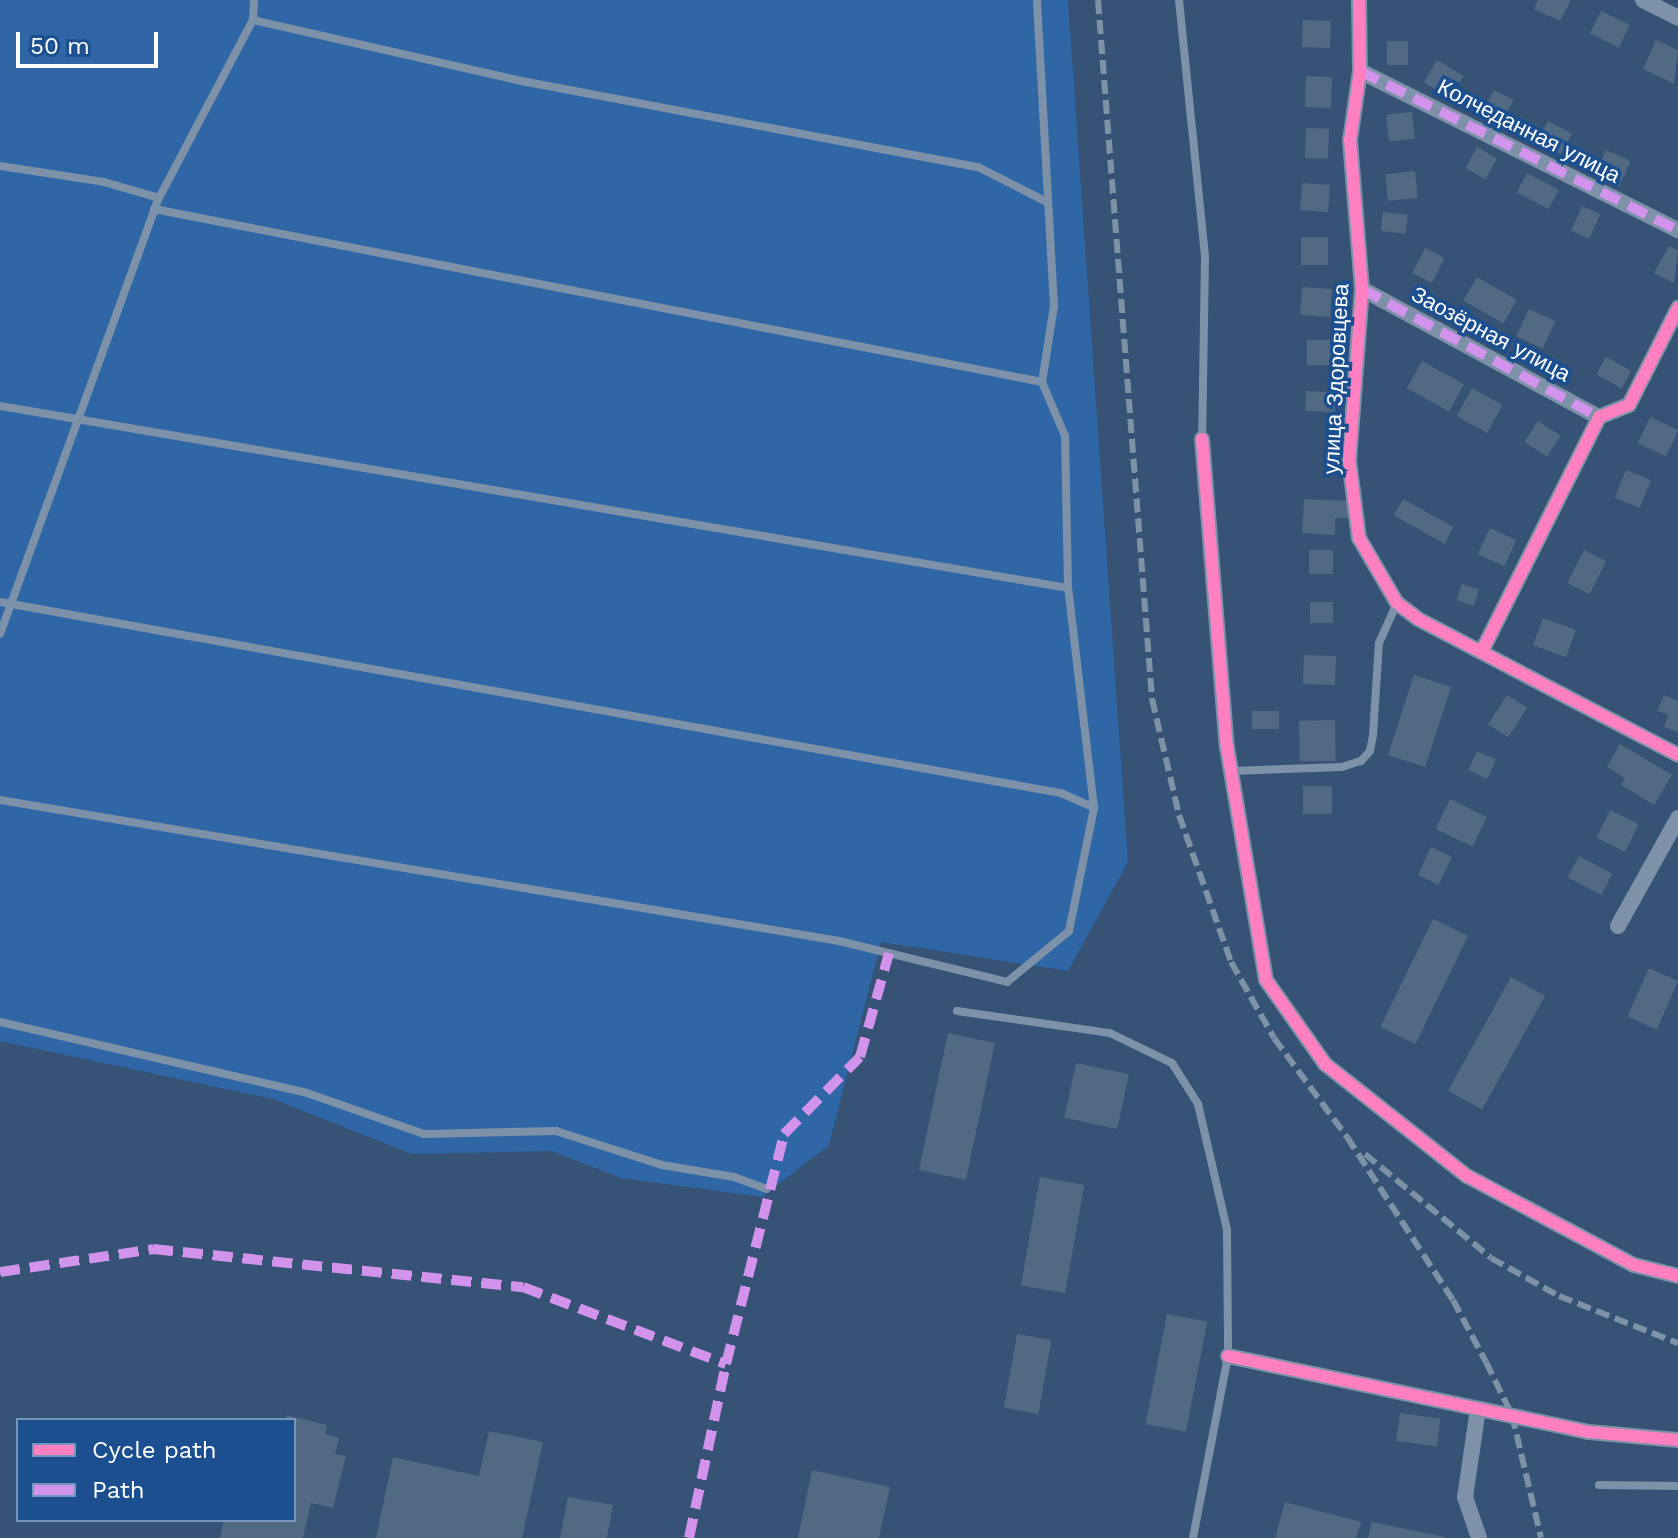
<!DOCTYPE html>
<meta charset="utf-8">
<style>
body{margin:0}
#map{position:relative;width:1678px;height:1538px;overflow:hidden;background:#365274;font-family:"Work Sans",sans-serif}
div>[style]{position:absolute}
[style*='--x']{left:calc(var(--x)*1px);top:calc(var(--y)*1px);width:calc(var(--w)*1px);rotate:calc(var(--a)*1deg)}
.green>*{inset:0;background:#2f66a5}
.building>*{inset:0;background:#526984;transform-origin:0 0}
.service>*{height:8px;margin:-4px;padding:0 4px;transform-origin:4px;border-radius:4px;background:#7d92a8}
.minor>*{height:16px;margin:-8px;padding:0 8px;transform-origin:8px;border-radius:8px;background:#7d92a8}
.rail>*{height:6px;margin-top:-3px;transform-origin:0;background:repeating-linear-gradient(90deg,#7e92a7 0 14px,transparent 0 20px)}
.quiet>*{height:10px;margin-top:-5px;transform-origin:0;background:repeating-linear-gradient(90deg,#d193ec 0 20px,transparent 0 30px)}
.cycleway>*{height:12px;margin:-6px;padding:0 6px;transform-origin:6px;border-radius:6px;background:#ff80c0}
span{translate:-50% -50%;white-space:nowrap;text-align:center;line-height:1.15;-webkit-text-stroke:7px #1b4f8f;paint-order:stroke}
.street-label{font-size:22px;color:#fff}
.legend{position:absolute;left:16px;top:1418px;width:280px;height:104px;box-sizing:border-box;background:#1b4f8f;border:2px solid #7695bc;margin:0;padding:10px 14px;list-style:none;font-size:24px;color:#fff}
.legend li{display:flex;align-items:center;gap:16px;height:40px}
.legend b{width:40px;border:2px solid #7695bc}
.scale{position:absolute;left:16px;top:32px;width:142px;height:36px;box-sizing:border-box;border:4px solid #fff;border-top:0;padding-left:10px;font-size:24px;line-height:28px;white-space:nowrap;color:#fff;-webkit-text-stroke:6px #1b4f8f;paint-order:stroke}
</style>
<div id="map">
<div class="green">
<div style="clip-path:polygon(0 0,1068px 0,1128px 862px,1068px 971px,881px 942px,829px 1145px,762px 1197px,621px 1178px,552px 1151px,412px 1154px,273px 1099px,0 1041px)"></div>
</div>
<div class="building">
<div style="clip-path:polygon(1538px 0,1571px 0,1560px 21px,1534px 9px)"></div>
<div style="left:1601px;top:11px;width:32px;height:25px;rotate:26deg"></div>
<div style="left:1303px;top:20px;width:28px;height:27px;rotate:2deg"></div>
<div style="clip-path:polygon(1656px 40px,1678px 50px,1674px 84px,1643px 69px)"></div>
<div style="left:1387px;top:41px;width:21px;height:24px"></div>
<div style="left:1437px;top:60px;width:31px;height:26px;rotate:31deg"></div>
<div style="left:1306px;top:76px;width:26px;height:31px;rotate:2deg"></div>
<div style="left:1494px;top:90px;width:22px;height:25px;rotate:27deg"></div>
<div style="left:1412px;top:112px;width:27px;height:26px;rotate:84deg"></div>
<div style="left:1548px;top:121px;width:27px;height:23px;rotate:28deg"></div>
<div style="left:1306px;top:128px;width:23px;height:30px;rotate:2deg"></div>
<div style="left:1477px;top:147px;width:23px;height:24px;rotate:29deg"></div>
<div style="left:1606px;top:150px;width:27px;height:28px;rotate:24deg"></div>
<div style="left:1415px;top:171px;width:27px;height:30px;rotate:84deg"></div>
<div style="left:1527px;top:173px;width:36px;height:22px;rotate:28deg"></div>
<div style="left:1302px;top:183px;width:28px;height:27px;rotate:4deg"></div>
<div style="left:1582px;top:206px;width:20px;height:27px;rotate:24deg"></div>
<div style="left:1383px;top:212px;width:25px;height:19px;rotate:7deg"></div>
<div style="left:1301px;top:237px;width:27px;height:28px"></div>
<div style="clip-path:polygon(1669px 246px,1678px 250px,1674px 283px,1654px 273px)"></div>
<div style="left:1425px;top:248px;width:22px;height:28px;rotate:27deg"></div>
<div style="left:1477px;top:277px;width:46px;height:27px;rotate:30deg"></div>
<div style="left:1302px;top:287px;width:30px;height:28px;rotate:4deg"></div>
<div style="left:1529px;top:309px;width:29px;height:30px;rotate:25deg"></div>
<div style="left:1307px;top:340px;width:24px;height:25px"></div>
<div style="left:1606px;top:357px;width:29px;height:20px;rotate:29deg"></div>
<div style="left:1422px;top:361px;width:48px;height:31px;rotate:29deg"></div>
<div style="left:1472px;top:388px;width:35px;height:32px;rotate:29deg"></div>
<div style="left:1306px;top:391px;width:30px;height:20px;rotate:2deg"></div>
<div style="left:1650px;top:417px;width:31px;height:29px;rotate:25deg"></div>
<div style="left:1538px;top:421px;width:27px;height:25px;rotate:33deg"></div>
<div style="left:1626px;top:470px;width:27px;height:30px;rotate:22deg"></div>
<div style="clip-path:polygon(1304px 499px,1351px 501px,1350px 518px,1335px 518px,1335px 535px,1302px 533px)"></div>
<div style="left:1403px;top:499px;width:58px;height:19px;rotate:29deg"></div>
<div style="left:1490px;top:528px;width:29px;height:29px;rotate:25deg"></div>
<div style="left:1309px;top:550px;width:24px;height:24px"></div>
<div style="left:1584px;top:550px;width:25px;height:37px;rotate:27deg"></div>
<div style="left:1462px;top:584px;width:18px;height:17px;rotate:19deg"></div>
<div style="left:1310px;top:602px;width:23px;height:21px"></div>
<div style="left:1543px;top:618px;width:35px;height:29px;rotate:20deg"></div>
<div style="left:1304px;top:655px;width:32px;height:29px;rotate:2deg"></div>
<div style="left:1414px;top:675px;width:39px;height:84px;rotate:18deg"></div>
<div style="left:1507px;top:695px;width:24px;height:35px;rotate:33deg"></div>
<div style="clip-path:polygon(1664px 695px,1678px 701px,1678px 732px,1664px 727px,1669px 715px,1657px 711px)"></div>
<div style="left:1252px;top:711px;width:27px;height:18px"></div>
<div style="left:1335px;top:720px;width:41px;height:36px;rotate:89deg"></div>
<div style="clip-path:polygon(1620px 744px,1672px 775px,1654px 805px,1621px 785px,1625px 778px,1607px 767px)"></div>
<div style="left:1477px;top:751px;width:21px;height:21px;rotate:25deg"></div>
<div style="left:1332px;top:786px;width:28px;height:29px;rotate:90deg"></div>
<div style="left:1450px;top:799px;width:41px;height:33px;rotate:26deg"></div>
<div style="left:1610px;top:810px;width:32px;height:31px;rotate:26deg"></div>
<div style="left:1431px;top:847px;width:23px;height:31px;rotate:25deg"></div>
<div style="left:1579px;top:856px;width:38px;height:24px;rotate:28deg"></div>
<div style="left:1433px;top:919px;width:39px;height:120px;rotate:26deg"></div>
<div style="left:1649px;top:968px;width:32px;height:53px;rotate:24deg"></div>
<div style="left:1511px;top:977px;width:39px;height:130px;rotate:29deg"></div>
<div style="left:948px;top:1033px;width:48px;height:140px;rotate:12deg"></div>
<div style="left:1076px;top:1063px;width:54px;height:56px;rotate:12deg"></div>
<div style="left:1040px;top:1177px;width:45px;height:110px;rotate:10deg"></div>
<div style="left:1167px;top:1314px;width:41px;height:112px;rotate:11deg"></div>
<div style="left:1017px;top:1334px;width:35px;height:75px;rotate:10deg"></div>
<div style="left:1400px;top:1413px;width:41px;height:28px;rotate:8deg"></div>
<div style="clip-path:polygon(286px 1415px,327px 1425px,325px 1434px,339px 1438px,335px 1454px,346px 1456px,333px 1508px,311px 1503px,303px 1538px,220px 1538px,224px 1520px,294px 1520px,294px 1420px,285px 1420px)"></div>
<div style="clip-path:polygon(489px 1431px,543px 1442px,522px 1538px,376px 1538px,393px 1457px,479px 1476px)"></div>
<div style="clip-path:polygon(812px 1470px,890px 1487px,879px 1538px,798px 1538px)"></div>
<div style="clip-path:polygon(568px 1497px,613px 1505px,607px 1538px,560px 1538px)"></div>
<div style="clip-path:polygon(1285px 1502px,1361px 1522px,1356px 1538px,1275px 1538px)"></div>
<div style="clip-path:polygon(1372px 1522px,1445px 1537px,1445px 1538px,1368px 1538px)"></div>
</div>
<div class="service">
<div style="--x:1179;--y:0;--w:258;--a:84.2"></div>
<div style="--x:1205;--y:257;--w:182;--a:90.9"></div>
<div style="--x:253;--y:20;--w:281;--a:12.8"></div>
<div style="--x:527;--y:82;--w:459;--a:10.7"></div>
<div style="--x:978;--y:167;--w:77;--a:26.9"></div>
<div style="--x:0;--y:166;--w:105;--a:8.7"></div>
<div style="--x:104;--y:182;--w:57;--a:16.2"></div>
<div style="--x:154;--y:209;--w:905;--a:11.02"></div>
<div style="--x:0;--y:406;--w:1083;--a:9.67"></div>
<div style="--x:0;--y:602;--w:1078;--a:10.21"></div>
<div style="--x:1061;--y:793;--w:36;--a:24"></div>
<div style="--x:0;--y:634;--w:464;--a:-70"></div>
<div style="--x:159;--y:198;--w:201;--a:-62.2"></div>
<div style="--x:253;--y:20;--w:20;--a:-87"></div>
<div style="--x:1232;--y:771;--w:110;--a:-2.1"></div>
<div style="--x:1342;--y:767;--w:20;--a:-18"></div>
<div style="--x:1361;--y:761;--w:13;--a:-48"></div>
<div style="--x:1370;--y:751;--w:16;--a:-79"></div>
<div style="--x:1373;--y:735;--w:92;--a:-86.3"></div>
<div style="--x:1379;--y:643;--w:44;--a:-65.8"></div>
<div style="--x:0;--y:800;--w:851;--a:9.54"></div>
<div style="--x:839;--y:941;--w:173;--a:13.7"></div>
<div style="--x:1007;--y:982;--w:80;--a:-39.4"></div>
<div style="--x:1069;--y:931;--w:126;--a:-78.5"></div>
<div style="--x:1094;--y:808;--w:222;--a:-96.7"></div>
<div style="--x:1068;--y:588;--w:152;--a:-91.1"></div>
<div style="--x:1065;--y:436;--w:59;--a:-113.1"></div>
<div style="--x:1042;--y:382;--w:77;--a:-81"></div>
<div style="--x:1054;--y:306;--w:306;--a:-93.2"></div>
<div style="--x:957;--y:1011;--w:155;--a:8.2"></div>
<div style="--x:1110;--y:1033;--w:69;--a:25.8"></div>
<div style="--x:1172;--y:1063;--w:49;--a:57.6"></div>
<div style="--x:1198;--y:1104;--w:129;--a:77"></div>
<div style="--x:1227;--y:1230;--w:126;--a:89.5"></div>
<div style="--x:1228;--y:1356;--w:185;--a:100.9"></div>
<div style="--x:0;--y:1022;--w:315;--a:13"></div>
<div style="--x:307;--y:1093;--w:124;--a:19.3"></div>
<div style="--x:424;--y:1134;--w:132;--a:-1.3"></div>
<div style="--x:556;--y:1131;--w:111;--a:17.8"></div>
<div style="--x:662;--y:1165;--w:73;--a:9.5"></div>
<div style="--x:734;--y:1177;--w:35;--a:20"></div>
<div style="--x:1599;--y:1485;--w:79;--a:0.7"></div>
</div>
<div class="minor">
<div style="--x:1359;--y:0;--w:71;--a:89.2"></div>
<div style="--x:1360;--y:71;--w:70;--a:98.2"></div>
<div style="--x:1350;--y:140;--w:149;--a:85.4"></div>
<div style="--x:1362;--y:289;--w:171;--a:94.3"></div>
<div style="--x:1349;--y:460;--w:79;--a:82.7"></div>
<div style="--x:1359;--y:538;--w:75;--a:59.7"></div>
<div style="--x:1397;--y:603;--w:26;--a:37"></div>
<div style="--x:1418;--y:619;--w:293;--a:27.6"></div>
<div style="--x:1643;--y:0;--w:39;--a:27"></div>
<div style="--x:1360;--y:71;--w:356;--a:26.6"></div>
<div style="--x:1362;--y:289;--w:269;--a:28.4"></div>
<div style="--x:1202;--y:439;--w:309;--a:85.4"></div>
<div style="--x:1227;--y:747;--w:236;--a:80.5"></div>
<div style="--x:1266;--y:980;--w:103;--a:54.9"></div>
<div style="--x:1325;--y:1064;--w:181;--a:38.3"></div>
<div style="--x:1467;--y:1176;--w:189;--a:28.1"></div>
<div style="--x:1634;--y:1265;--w:45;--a:14"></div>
<div style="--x:1482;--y:651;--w:262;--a:-63.4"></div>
<div style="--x:1599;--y:417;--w:32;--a:-22"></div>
<div style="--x:1629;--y:405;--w:109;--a:-63.2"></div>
<div style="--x:1618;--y:926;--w:124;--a:-60.9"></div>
<div style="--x:1228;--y:1356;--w:369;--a:11.9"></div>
<div style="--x:1589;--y:1432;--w:89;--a:5.1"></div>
<div style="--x:1478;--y:1409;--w:89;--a:98.4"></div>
<div style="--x:1465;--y:1497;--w:43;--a:71.1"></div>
</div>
<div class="rail">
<div style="--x:1098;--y:0;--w:701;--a:85.58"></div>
<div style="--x:1152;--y:699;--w:119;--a:76.9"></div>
<div style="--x:1179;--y:815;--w:156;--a:70.5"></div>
<div style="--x:1231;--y:962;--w:87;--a:60.5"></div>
<div style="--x:1274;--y:1038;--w:123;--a:53.6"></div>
<div style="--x:1347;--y:1137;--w:194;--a:57"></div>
<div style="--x:1453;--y:1300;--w:70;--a:62"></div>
<div style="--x:1486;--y:1362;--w:59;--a:63.9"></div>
<div style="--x:1512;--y:1415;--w:126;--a:76.7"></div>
<div style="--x:1365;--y:1154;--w:163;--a:39.5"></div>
<div style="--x:1491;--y:1258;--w:78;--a:29.2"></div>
<div style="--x:1559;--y:1296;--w:128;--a:21.6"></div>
</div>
<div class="quiet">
<div style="--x:1360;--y:71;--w:356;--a:26.6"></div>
<div style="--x:1362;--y:289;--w:269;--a:28.4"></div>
<div style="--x:0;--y:1272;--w:155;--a:-8.5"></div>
<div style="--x:153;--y:1249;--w:372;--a:5.9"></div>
<div style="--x:523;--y:1287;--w:217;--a:20.8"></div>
<div style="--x:689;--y:1538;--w:178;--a:-78"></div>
<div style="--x:726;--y:1364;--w:237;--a:-75.8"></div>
<div style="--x:784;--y:1134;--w:108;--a:-45.4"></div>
<div style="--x:860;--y:1057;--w:108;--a:-74.4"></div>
</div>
<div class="cycleway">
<div style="--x:1359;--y:0;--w:71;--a:89.2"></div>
<div style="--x:1360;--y:71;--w:70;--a:98.2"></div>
<div style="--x:1350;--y:140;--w:149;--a:85.4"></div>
<div style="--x:1362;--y:289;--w:171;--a:94.3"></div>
<div style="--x:1349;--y:460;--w:79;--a:82.7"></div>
<div style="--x:1359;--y:538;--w:75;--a:59.7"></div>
<div style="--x:1397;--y:603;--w:26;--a:37"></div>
<div style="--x:1418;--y:619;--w:293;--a:27.6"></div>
<div style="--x:1202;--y:439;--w:309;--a:85.4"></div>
<div style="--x:1227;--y:747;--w:236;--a:80.5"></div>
<div style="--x:1266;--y:980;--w:103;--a:54.9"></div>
<div style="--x:1325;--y:1064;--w:181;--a:38.3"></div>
<div style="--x:1467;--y:1176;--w:189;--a:28.1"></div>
<div style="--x:1634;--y:1265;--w:45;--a:14"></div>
<div style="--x:1482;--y:651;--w:262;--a:-63.4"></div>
<div style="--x:1599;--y:417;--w:32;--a:-22"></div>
<div style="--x:1629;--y:405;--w:109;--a:-63.2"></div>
<div style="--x:1228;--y:1356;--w:369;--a:11.9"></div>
<div style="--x:1589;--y:1432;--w:89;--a:5.1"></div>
</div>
<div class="street-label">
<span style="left:1529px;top:131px;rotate:27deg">Колчеданная улица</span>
<span style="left:1491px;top:334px;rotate:28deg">Заозёрная улица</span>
<span style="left:1336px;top:379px;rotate:-87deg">улица Здоровцева</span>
</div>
<ul class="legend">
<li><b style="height:10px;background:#ff80c0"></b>Cycle path</li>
<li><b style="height:10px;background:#d193ec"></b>Path</li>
</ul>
<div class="scale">50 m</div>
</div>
